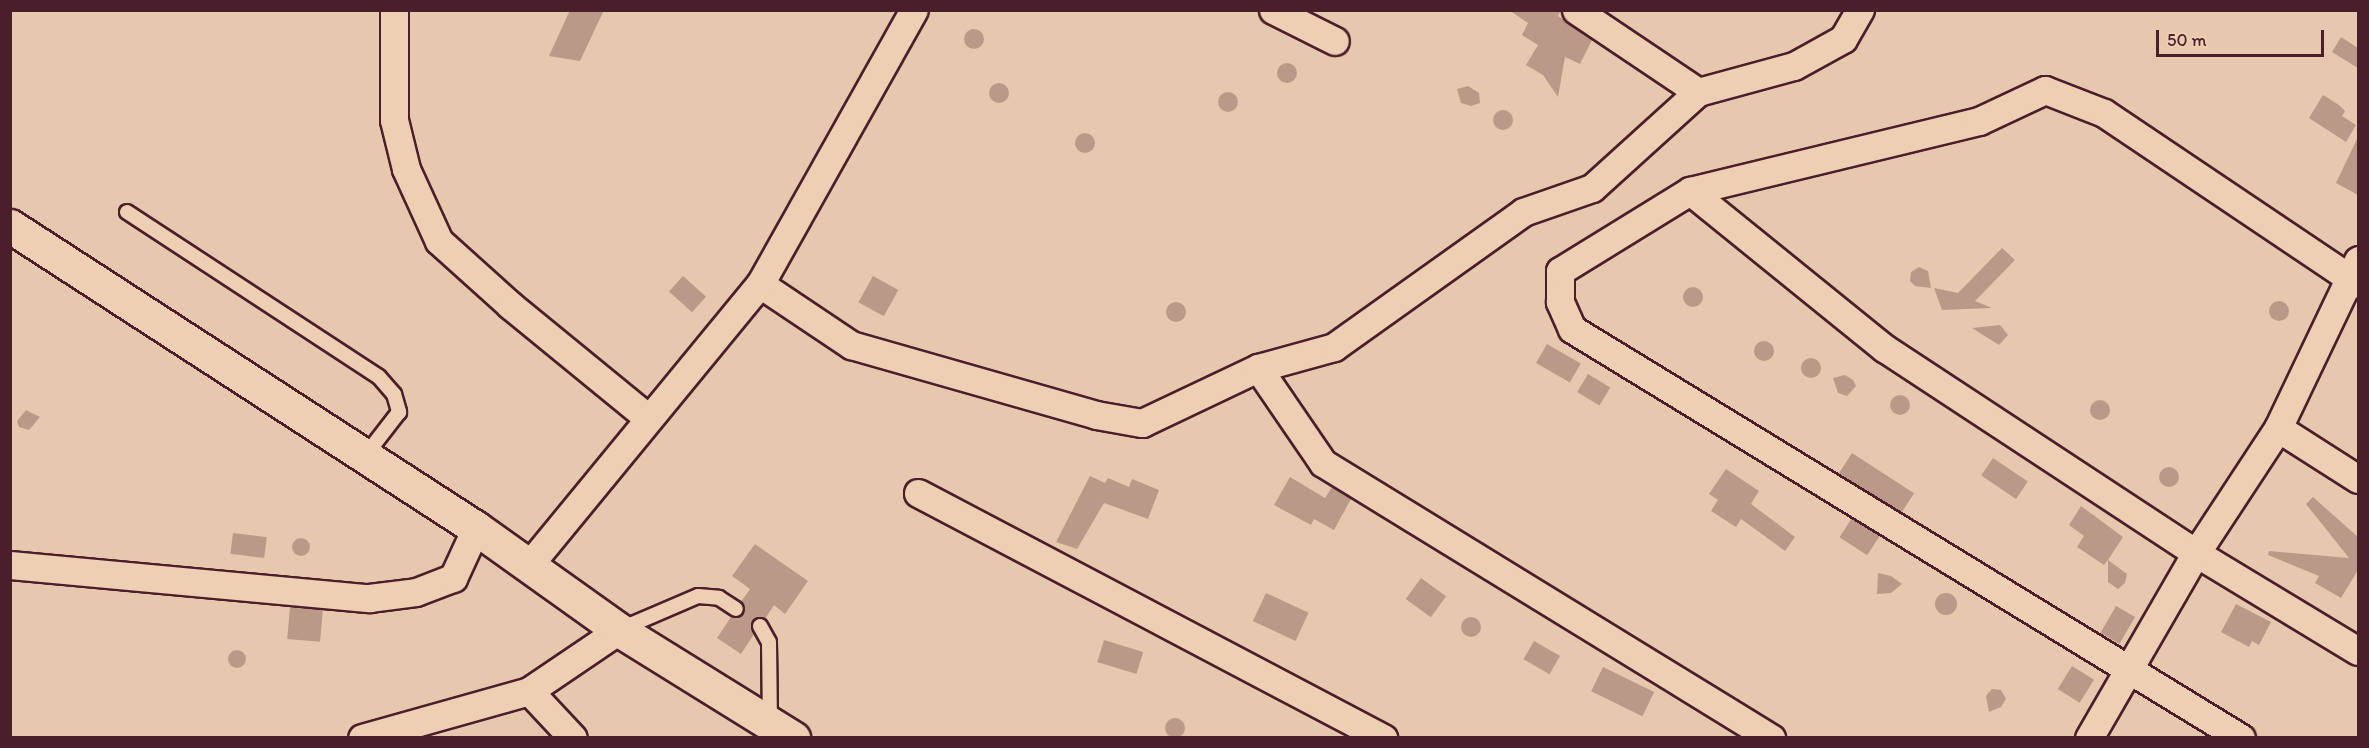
<!DOCTYPE html>
<style>
body{margin:0}
#map{position:relative;width:2369px;height:748px;overflow:hidden;background:#e6c8ae;font-family:Itim,sans-serif}
div>[style]{position:absolute}
[style*='--x']{left:calc(var(--x)*1px);top:calc(var(--y)*1px);width:calc(var(--w)*1px);rotate:calc(var(--a)*1deg)}
.building>*{inset:0;background:#bb9989;transform-origin:0 0}
.round{border-radius:50%}
.roads{filter:drop-shadow(2px 0 #4a1f2b) drop-shadow(-2px 0 #4a1f2b) drop-shadow(0 2px #4a1f2b) drop-shadow(0 -2px #4a1f2b)}
.lane>*{height:14px;margin:-7px;padding:0 7px;transform-origin:7px;border-radius:7px;background:#edcfb3}
.street>*{height:27px;margin:-13.5px;padding:0 13.5px;transform-origin:13.5px;border-radius:13.5px;background:#edcfb3}
.secondary>*{height:33px;margin:-16.5px;padding:0 16.5px;transform-origin:16.5px;border-radius:16.5px;background:#edcfb3}
span{translate:-50% -50%;white-space:nowrap;text-align:center;line-height:1.15;-webkit-text-stroke:4.5px #edcfb3;paint-order:stroke}
.frame{position:absolute;inset:0;border:12px solid #4a1f2b;pointer-events:none}
.scale{position:absolute;left:2156px;top:30px;width:168px;height:27px;box-sizing:border-box;border:3px solid #4a1f2b;border-top:0;padding-left:8px;font-size:18px;line-height:21px;white-space:nowrap;color:#4a1f2b;-webkit-text-stroke:4px #edcfb3;paint-order:stroke}
</style>
<div id="map">
<div class="building">
<div style="clip-path:polygon(570px 10px,604px 10px,580px 61px,549px 56px)"></div>
<div style="clip-path:polygon(1509px 10px,1561px 10px,1558px 16px,1592px 40px,1580px 64px,1565px 57px,1558px 97px,1543px 75px,1526px 65px,1538px 45px,1522px 35px,1528px 23px)"></div>
<div class="round" style="left:964px;top:29px;width:20px;height:20px"></div>
<div style="clip-path:polygon(2341px 37px,2358px 48px,2358px 68px,2332px 52px)"></div>
<div class="round" style="left:1277px;top:63px;width:20px;height:20px"></div>
<div class="round" style="left:989px;top:83px;width:20px;height:20px"></div>
<div style="clip-path:polygon(1468px 86px,1479px 93px,1480px 103px,1471px 106px,1461px 103px,1457px 89px)"></div>
<div class="round" style="left:1218px;top:92px;width:20px;height:20px"></div>
<div style="clip-path:polygon(2323px 95px,2339px 105px,2345px 111px,2342px 116px,2356px 125px,2346px 142px,2309px 118px)"></div>
<div class="round" style="left:1493px;top:110px;width:20px;height:20px"></div>
<div class="round" style="left:1075px;top:133px;width:20px;height:20px"></div>
<div style="clip-path:polygon(2358px 137px,2358px 195px,2336px 183px)"></div>
<div style="clip-path:polygon(2002px 248px,2015px 260px,1975px 301px,1992px 308px,1942px 310px,1934px 288px,1958px 293px)"></div>
<div style="clip-path:polygon(1919px 267px,1928px 271px,1931px 288px,1915px 286px,1910px 281px,1911px 272px)"></div>
<div style="left:683px;top:276px;width:31px;height:21px;rotate:42deg"></div>
<div style="left:873px;top:276px;width:29px;height:30px;rotate:29deg"></div>
<div class="round" style="left:1683px;top:287px;width:20px;height:20px"></div>
<div class="round" style="left:2269px;top:301px;width:20px;height:20px"></div>
<div class="round" style="left:1166px;top:302px;width:20px;height:20px"></div>
<div style="clip-path:polygon(2000px 325px,2008px 335px,1999px 345px,1972px 328px)"></div>
<div class="round" style="left:1754px;top:341px;width:20px;height:20px"></div>
<div style="left:1547px;top:344px;width:39px;height:22px;rotate:30deg"></div>
<div class="round" style="left:1801px;top:358px;width:20px;height:20px"></div>
<div style="left:1588px;top:374px;width:26px;height:21px;rotate:31deg"></div>
<div style="clip-path:polygon(1845px 375px,1853px 380px,1856px 386px,1847px 396px,1838px 393px,1833px 378px)"></div>
<div class="round" style="left:1890px;top:395px;width:20px;height:20px"></div>
<div class="round" style="left:2090px;top:400px;width:20px;height:20px"></div>
<div style="clip-path:polygon(26px 410px,40px 417px,29px 430px,19px 427px,17px 421px)"></div>
<div style="left:1852px;top:453px;width:74px;height:24px;rotate:33deg"></div>
<div style="left:1993px;top:458px;width:42px;height:21px;rotate:34deg"></div>
<div class="round" style="left:2159px;top:467px;width:20px;height:20px"></div>
<div style="clip-path:polygon(1726px 469px,1759px 491px,1751px 504px,1795px 537px,1785px 551px,1741px 519px,1736px 527px,1711px 511px,1718px 500px,1709px 494px)"></div>
<div style="clip-path:polygon(1090px 476px,1105px 483px,1108px 478px,1129px 487px,1132px 479px,1159px 490px,1148px 519px,1104px 503px,1077px 549px,1056px 542px)"></div>
<div style="clip-path:polygon(1290px 477px,1325px 498px,1332px 487px,1351px 499px,1334px 530px,1314px 519px,1311px 525px,1274px 505px)"></div>
<div style="clip-path:polygon(2313px 497px,2358px 537px,2358px 570px,2341px 598px,2315px 583px,2319px 576px,2268px 555px,2269px 551px,2349px 558px,2306px 504px)"></div>
<div style="clip-path:polygon(2081px 506px,2123px 537px,2108px 560px,2127px 574px,2125px 583px,2118px 589px,2108px 582px,2108px 560px,2104px 565px,2077px 547px,2084px 536px,2069px 525px)"></div>
<div style="left:1852px;top:518px;width:33px;height:23px;rotate:33deg"></div>
<div style="left:233px;top:533px;width:34px;height:21px;rotate:7deg"></div>
<div class="round" style="left:292px;top:538px;width:18px;height:18px"></div>
<div style="clip-path:polygon(755px 544px,808px 581px,785px 614px,774px 605px,765px 619px,753px 621px,754px 634px,741px 654px,717px 638px,731px 617px,744px 613px,741px 602px,750px 589px,732px 576px)"></div>
<div style="clip-path:polygon(1878px 573px,1891px 576px,1902px 584px,1891px 593px,1877px 594px)"></div>
<div style="left:1421px;top:578px;width:31px;height:26px;rotate:36deg"></div>
<div style="left:1266px;top:593px;width:47px;height:31px;rotate:25deg"></div>
<div class="round" style="left:1935px;top:593px;width:22px;height:22px"></div>
<div style="clip-path:polygon(2236px 604px,2271px 622px,2259px 645px,2252px 641px,2249px 647px,2221px 632px)"></div>
<div style="left:2116px;top:606px;width:22px;height:31px;rotate:30deg"></div>
<div style="left:290px;top:607px;width:33px;height:32px;rotate:5deg"></div>
<div class="round" style="left:1461px;top:617px;width:20px;height:20px"></div>
<div style="left:1104px;top:640px;width:41px;height:23px;rotate:17deg"></div>
<div style="left:1534px;top:641px;width:30px;height:21px;rotate:30deg"></div>
<div class="round" style="left:228px;top:650px;width:18px;height:18px"></div>
<div style="left:2072px;top:666px;width:26px;height:27px;rotate:32deg"></div>
<div style="left:1603px;top:667px;width:57px;height:27px;rotate:26deg"></div>
<div style="clip-path:polygon(1992px 689px,2001px 690px,2006px 699px,2001px 707px,1989px 712px,1986px 696px)"></div>
<div class="round" style="left:1165px;top:718px;width:20px;height:20px"></div>
</div>
<div class="roads">
<div class="lane">
<div style="--x:127;--y:212;--w:301;--a:33.2"></div>
<div style="--x:379;--y:377;--w:23;--a:49"></div>
<div style="--x:394;--y:394;--w:19;--a:74"></div>
<div style="--x:399;--y:412;--w:56;--a:127.7"></div>
<div style="--x:760;--y:626;--w:18;--a:61"></div>
<div style="--x:769;--y:642;--w:78;--a:89.3"></div>
<div style="--x:621;--y:629;--w:84;--a:-23.2"></div>
<div style="--x:698;--y:596;--w:21;--a:5"></div>
<div style="--x:719;--y:598;--w:20;--a:33"></div>
</div>
<div class="street">
<div style="--x:394;--y:10;--w:110;--a:90"></div>
<div style="--x:394;--y:120;--w:50;--a:76.2"></div>
<div style="--x:406;--y:169;--w:79;--a:65.4"></div>
<div style="--x:439;--y:241;--w:96;--a:42"></div>
<div style="--x:510;--y:305;--w:178;--a:39.3"></div>
<div style="--x:1273;--y:10;--w:69;--a:26.6"></div>
<div style="--x:1576;--y:10;--w:147;--a:33.9"></div>
<div style="--x:1690;--y:191;--w:250;--a:39"></div>
<div style="--x:1884;--y:348;--w:373;--a:33.3"></div>
<div style="--x:2196;--y:553;--w:189;--a:31.2"></div>
<div style="--x:760;--y:284;--w:110;--a:33.8"></div>
<div style="--x:851;--y:345;--w:255;--a:15.9"></div>
<div style="--x:1096;--y:415;--w:47;--a:9.9"></div>
<div style="--x:1142;--y:423;--w:128;--a:-25.4"></div>
<div style="--x:1258;--y:368;--w:79;--a:-15.4"></div>
<div style="--x:1334;--y:347;--w:232;--a:-35.5"></div>
<div style="--x:1523;--y:212;--w:73;--a:-19.2"></div>
<div style="--x:1592;--y:188;--w:143;--a:-42.2"></div>
<div style="--x:1698;--y:92;--w:99;--a:-15.2"></div>
<div style="--x:1794;--y:66;--w:56;--a:-28.9"></div>
<div style="--x:1843;--y:39;--w:34;--a:-60"></div>
<div style="--x:1258;--y:368;--w:115;--a:55.6"></div>
<div style="--x:1323;--y:463;--w:526;--a:31.54"></div>
<div style="--x:2278;--y:428;--w:95;--a:32.5"></div>
<div style="--x:918;--y:493;--w:526;--a:27.78"></div>
<div style="--x:10;--y:565;--w:361;--a:5.3"></div>
<div style="--x:369;--y:598;--w:47;--a:-7.3"></div>
<div style="--x:416;--y:592;--w:40;--a:-21"></div>
<div style="--x:453;--y:578;--w:55;--a:-65.3"></div>
<div style="--x:529;--y:565;--w:364;--a:-50.6"></div>
<div style="--x:760;--y:284;--w:314;--a:-60.7"></div>
<div style="--x:529;--y:691;--w:64;--a:46.9"></div>
<div style="--x:362;--y:738;--w:173;--a:-15.7"></div>
<div style="--x:529;--y:691;--w:109;--a:-34.1"></div>
<div style="--x:2089;--y:738;--w:214;--a:-60"></div>
<div style="--x:2196;--y:553;--w:149;--a:-56.7"></div>
<div style="--x:2278;--y:428;--w:186;--a:-64.5"></div>
<div style="--x:2241;--y:738;--w:784;--a:-148.56"></div>
<div style="--x:1572;--y:329;--w:30;--a:-114"></div>
<div style="--x:1560;--y:302;--w:31;--a:-90"></div>
<div style="--x:1560;--y:271;--w:153;--a:-31.6"></div>
<div style="--x:1690;--y:191;--w:297;--a:-13.6"></div>
<div style="--x:1979;--y:121;--w:73;--a:-25.2"></div>
<div style="--x:2045;--y:90;--w:63;--a:21.3"></div>
<div style="--x:2104;--y:113;--w:306;--a:33.9"></div>
</div>
<div class="secondary">
<div style="--x:10;--y:226;--w:555;--a:32.95"></div>
<div style="--x:476;--y:528;--w:176;--a:35.5"></div>
<div style="--x:619;--y:630;--w:205;--a:31.8"></div>
</div>
</div>
<div class="frame"></div>
<div class="scale">50 m</div>
</div>
